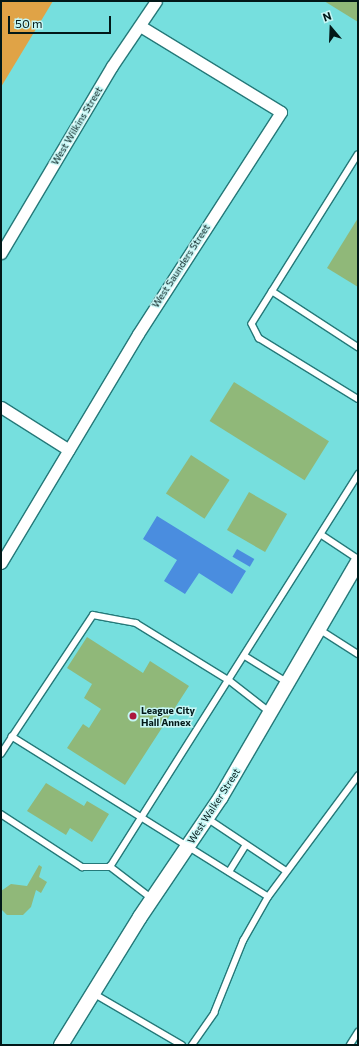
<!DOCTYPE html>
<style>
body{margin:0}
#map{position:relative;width:359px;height:1046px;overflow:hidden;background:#76dfde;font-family:Commissioner,sans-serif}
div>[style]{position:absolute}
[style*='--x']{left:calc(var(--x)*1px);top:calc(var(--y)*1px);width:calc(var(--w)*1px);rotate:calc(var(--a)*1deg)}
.green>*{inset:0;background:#e0a346}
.water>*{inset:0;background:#4a8ddf;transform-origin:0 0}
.building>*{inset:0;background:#90b879;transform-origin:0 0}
.roads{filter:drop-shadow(1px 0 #257979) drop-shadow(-1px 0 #257979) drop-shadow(0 1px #257979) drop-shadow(0 -1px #257979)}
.service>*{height:5.5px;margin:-2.75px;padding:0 2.75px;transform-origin:2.75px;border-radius:2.75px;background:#fff}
.minor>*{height:11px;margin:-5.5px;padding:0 5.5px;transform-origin:5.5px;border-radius:5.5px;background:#fff}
.tertiary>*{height:14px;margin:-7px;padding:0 7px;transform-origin:7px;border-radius:7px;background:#fff}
.dots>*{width:11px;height:11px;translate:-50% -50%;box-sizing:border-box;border:2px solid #c6f6f5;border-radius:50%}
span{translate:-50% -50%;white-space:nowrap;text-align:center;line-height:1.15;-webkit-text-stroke:3px #c6f6f5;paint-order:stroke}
.street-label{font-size:10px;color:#021818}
.poi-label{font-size:10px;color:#021818;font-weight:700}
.left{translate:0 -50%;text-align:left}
.frame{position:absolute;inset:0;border:2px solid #021818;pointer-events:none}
.north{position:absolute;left:311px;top:8px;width:40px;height:40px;-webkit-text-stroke:3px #c6f6f5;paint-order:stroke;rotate:341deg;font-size:11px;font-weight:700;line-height:16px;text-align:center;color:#021818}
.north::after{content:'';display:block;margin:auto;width:14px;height:18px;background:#021818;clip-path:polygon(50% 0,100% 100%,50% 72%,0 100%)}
.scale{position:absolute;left:8px;top:16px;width:103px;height:18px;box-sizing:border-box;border:2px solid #021818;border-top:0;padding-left:5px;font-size:12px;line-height:14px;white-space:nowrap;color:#021818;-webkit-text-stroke:3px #c6f6f5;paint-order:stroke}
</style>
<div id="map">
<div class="green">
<div style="clip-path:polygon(1px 1px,53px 1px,1px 87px)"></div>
</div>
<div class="water">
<div style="clip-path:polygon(157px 516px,246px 571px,232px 594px,199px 573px,185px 594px,164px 581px,177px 560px,143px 539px)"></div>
<div style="left:237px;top:549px;width:20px;height:9px;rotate:30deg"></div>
</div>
<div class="building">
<div style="clip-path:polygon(324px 1px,358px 1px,358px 22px)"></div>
<div style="clip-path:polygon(358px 218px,358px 287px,327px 268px)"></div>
<div style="left:234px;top:382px;width:112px;height:46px;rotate:32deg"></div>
<div style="left:191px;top:455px;width:46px;height:46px;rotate:33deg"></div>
<div style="left:249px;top:492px;width:44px;height:44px;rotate:30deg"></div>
<div style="clip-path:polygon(87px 637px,143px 673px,150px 661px,189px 686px,125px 785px,67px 748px,83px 724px,89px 728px,101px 709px,84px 698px,92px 684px,67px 668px)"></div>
<div style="clip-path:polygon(46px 783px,84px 806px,87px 801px,109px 814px,92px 842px,70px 828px,66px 835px,27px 811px)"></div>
<div style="clip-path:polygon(39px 865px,42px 867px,39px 877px,47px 882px,41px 893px,36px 890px,31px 907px,23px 915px,7px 915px,1px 909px,1px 891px,11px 884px,27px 886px)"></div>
</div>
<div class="roads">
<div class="service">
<div style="--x:358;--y:155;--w:199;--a:122.1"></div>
<div style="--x:252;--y:324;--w:16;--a:63"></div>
<div style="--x:259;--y:338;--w:116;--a:31.6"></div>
<div style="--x:272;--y:291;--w:103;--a:33.1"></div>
<div style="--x:322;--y:535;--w:43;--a:33.7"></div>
<div style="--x:319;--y:629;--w:46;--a:32.7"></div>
<div style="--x:245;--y:656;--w:49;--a:31.8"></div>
<div style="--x:1;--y:754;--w:20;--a:-57"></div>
<div style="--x:1;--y:814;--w:97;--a:33.2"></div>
<div style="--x:82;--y:867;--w:28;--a:0"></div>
<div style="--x:207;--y:818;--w:94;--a:33.7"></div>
<div style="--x:229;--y:872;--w:31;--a:-58"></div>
<div style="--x:268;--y:897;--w:302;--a:-148"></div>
<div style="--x:12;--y:737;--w:146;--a:-56.4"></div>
<div style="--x:93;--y:615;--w:44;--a:10.5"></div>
<div style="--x:136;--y:623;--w:110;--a:31.7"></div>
<div style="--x:230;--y:681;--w:51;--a:37.8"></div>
<div style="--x:152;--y:899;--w:53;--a:-142.7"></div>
<div style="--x:110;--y:867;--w:465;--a:-57.7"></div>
<div style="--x:93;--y:993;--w:103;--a:30.3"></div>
<div style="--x:192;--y:1045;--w:39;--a:-55"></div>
<div style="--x:214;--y:1013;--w:78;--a:-68.1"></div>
<div style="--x:243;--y:941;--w:51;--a:-60.4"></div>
<div style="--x:268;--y:897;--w:151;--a:-53.4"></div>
<div style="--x:350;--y:1045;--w:15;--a:-58"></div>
</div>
<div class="minor">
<div style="--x:1;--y:253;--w:217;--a:-59.3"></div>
<div style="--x:112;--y:66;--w:78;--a:-55.9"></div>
<div style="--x:1;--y:407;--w:80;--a:32.3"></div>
<div style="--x:1;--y:563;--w:267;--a:-59.1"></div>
<div style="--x:138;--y:334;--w:264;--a:-57.2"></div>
<div style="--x:281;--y:112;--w:165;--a:-148.6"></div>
</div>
<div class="tertiary">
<div style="--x:61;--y:1045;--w:150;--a:-58.3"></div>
<div style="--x:140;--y:917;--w:145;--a:-56"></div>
<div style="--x:221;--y:797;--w:272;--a:-59.8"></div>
</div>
</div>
<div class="dots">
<div style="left:133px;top:716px;background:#ac173c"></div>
</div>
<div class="street-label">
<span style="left:77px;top:126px;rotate:-59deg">West Wilkins Street</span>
<span style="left:181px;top:266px;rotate:-57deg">West Saunders Street</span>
<span style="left:214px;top:806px;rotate:-57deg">West Walker Street</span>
</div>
<div class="poi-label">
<span class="left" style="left:141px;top:716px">League City<br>Hall Annex</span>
</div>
<div class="frame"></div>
<div class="north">N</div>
<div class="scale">50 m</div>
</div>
